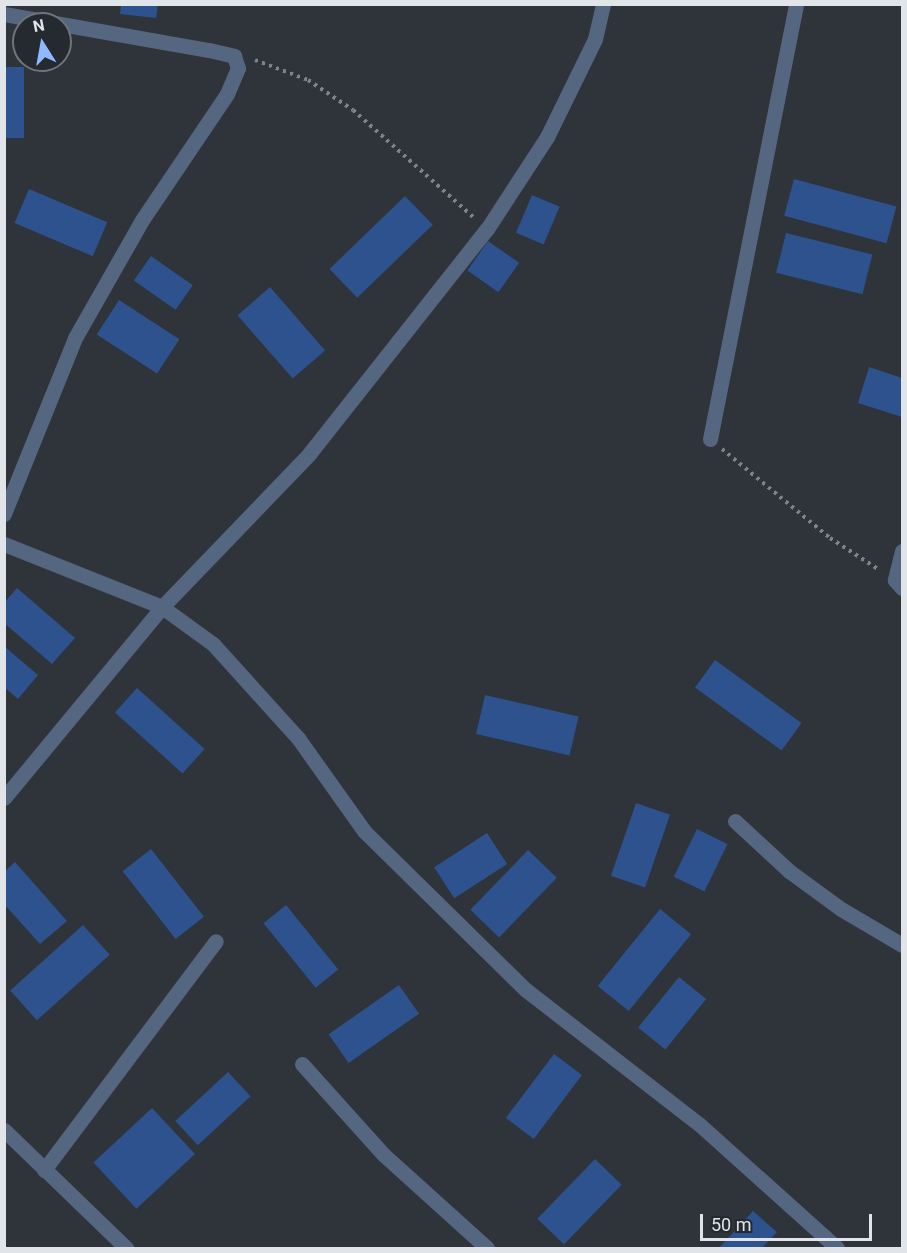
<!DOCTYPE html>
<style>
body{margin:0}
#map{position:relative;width:907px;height:1253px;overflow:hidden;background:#2f333a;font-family:Roboto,sans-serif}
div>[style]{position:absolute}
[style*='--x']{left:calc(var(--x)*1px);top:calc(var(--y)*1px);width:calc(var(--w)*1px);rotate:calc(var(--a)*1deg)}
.building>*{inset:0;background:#2d528e;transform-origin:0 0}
.path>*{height:4px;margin-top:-2px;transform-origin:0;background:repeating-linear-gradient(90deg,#80848a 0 3px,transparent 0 7.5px)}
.street>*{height:15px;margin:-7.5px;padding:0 7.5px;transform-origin:7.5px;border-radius:7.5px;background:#556681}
span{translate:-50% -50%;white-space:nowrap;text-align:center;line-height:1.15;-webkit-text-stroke:6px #252930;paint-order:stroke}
.frame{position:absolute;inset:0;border:6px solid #e1e4e9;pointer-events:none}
.north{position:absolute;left:12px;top:12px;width:60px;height:60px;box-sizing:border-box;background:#252930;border:2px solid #70747a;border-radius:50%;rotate:349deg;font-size:16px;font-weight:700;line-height:24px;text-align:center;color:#e1e4e9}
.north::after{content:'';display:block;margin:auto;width:21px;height:27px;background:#8fb8fd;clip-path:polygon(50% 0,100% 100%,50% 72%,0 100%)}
.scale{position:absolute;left:700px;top:1214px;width:172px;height:27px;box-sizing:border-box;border:3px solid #e1e4e9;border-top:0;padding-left:8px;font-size:18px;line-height:21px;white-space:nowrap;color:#e1e4e9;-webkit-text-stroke:4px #252930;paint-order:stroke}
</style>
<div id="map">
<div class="building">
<div style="clip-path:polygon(121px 4px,158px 4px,156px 18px,120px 14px)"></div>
<div style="left:4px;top:67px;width:20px;height:71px"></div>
<div style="left:794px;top:179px;width:106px;height:38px;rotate:15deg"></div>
<div style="left:29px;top:189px;width:85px;height:37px;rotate:23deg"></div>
<div style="left:532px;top:195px;width:30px;height:41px;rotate:23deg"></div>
<div style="left:405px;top:196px;width:40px;height:105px;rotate:46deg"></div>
<div style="left:786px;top:233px;width:89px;height:41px;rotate:14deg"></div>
<div style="left:488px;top:241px;width:38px;height:36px;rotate:35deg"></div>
<div style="left:151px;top:256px;width:51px;height:30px;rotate:35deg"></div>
<div style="left:270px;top:287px;width:84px;height:43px;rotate:49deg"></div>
<div style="left:119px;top:300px;width:72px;height:41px;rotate:33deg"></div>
<div style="clip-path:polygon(869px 367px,902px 378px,902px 417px,858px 403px)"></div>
<div style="clip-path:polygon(17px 588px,75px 638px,52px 664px,4px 623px,4px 603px)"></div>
<div style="clip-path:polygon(4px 646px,38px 675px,18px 699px,4px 687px)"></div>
<div style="left:715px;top:660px;width:107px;height:34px;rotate:36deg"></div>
<div style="left:137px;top:688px;width:91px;height:33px;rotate:42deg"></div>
<div style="left:485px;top:695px;width:96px;height:40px;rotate:13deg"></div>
<div style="left:636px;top:803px;width:36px;height:77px;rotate:19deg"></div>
<div style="left:697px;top:829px;width:34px;height:53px;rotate:26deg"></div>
<div style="left:487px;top:833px;width:37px;height:63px;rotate:57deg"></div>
<div style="left:151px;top:849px;width:86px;height:36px;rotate:52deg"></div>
<div style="left:528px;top:850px;width:40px;height:83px;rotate:44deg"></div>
<div style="clip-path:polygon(15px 862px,67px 921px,40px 944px,4px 904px,4px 872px)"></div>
<div style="left:286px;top:905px;width:83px;height:29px;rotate:51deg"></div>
<div style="left:660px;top:909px;width:40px;height:99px;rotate:39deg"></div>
<div style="left:83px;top:925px;width:40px;height:98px;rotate:48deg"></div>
<div style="left:679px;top:977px;width:35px;height:65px;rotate:39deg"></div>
<div style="left:399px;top:985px;width:35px;height:86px;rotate:55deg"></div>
<div style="left:554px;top:1054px;width:35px;height:80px;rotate:37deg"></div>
<div style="left:228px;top:1072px;width:33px;height:72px;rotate:47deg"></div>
<div style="left:152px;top:1108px;width:63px;height:80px;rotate:47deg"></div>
<div style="left:595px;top:1159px;width:37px;height:83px;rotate:44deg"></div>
<div style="clip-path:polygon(753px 1211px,777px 1232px,762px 1248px,719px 1248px)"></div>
</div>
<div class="path">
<div style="--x:255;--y:60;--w:57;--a:20.7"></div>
<div style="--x:308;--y:80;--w:54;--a:33.7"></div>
<div style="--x:353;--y:110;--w:161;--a:41.7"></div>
<div style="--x:722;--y:449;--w:140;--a:39.5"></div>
<div style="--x:830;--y:538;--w:57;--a:32.9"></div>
</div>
<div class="street">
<div style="--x:4;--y:14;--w:208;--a:10"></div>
<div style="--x:209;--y:50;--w:26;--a:13"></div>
<div style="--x:234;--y:56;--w:13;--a:72"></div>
<div style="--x:238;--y:68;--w:28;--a:113"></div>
<div style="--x:227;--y:94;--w:152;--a:124"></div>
<div style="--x:142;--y:220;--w:136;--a:119.6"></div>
<div style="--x:75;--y:338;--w:190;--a:112"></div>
<div style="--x:710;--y:439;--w:443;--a:-78.8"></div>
<div style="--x:4;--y:544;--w:170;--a:21.7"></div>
<div style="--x:162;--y:607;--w:63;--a:36"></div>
<div style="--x:213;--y:644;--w:127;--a:47.9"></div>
<div style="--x:298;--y:738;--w:114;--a:54.6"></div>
<div style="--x:364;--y:831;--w:227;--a:44.5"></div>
<div style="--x:526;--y:990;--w:220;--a:37.8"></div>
<div style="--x:700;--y:1125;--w:184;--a:41.9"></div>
<div style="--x:902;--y:551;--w:30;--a:104"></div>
<div style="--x:895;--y:580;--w:11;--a:49"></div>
<div style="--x:4;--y:798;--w:248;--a:-50.4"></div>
<div style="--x:162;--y:607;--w:212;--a:-46.1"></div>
<div style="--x:309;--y:454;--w:287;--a:-51.7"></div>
<div style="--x:487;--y:229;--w:110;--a:-56.9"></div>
<div style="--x:547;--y:137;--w:109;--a:-63.9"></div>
<div style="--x:595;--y:39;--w:36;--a:-77"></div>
<div style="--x:735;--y:821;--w:74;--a:42.8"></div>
<div style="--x:789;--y:871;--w:64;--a:36.2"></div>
<div style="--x:841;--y:909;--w:71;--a:30.5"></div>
<div style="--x:302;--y:1064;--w:122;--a:48"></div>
<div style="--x:384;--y:1155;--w:139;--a:42.1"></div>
<div style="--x:4;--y:1130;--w:170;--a:44"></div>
<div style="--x:44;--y:1170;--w:286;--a:-53.1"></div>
</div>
<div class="frame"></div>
<div class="north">N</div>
<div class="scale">50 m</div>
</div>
